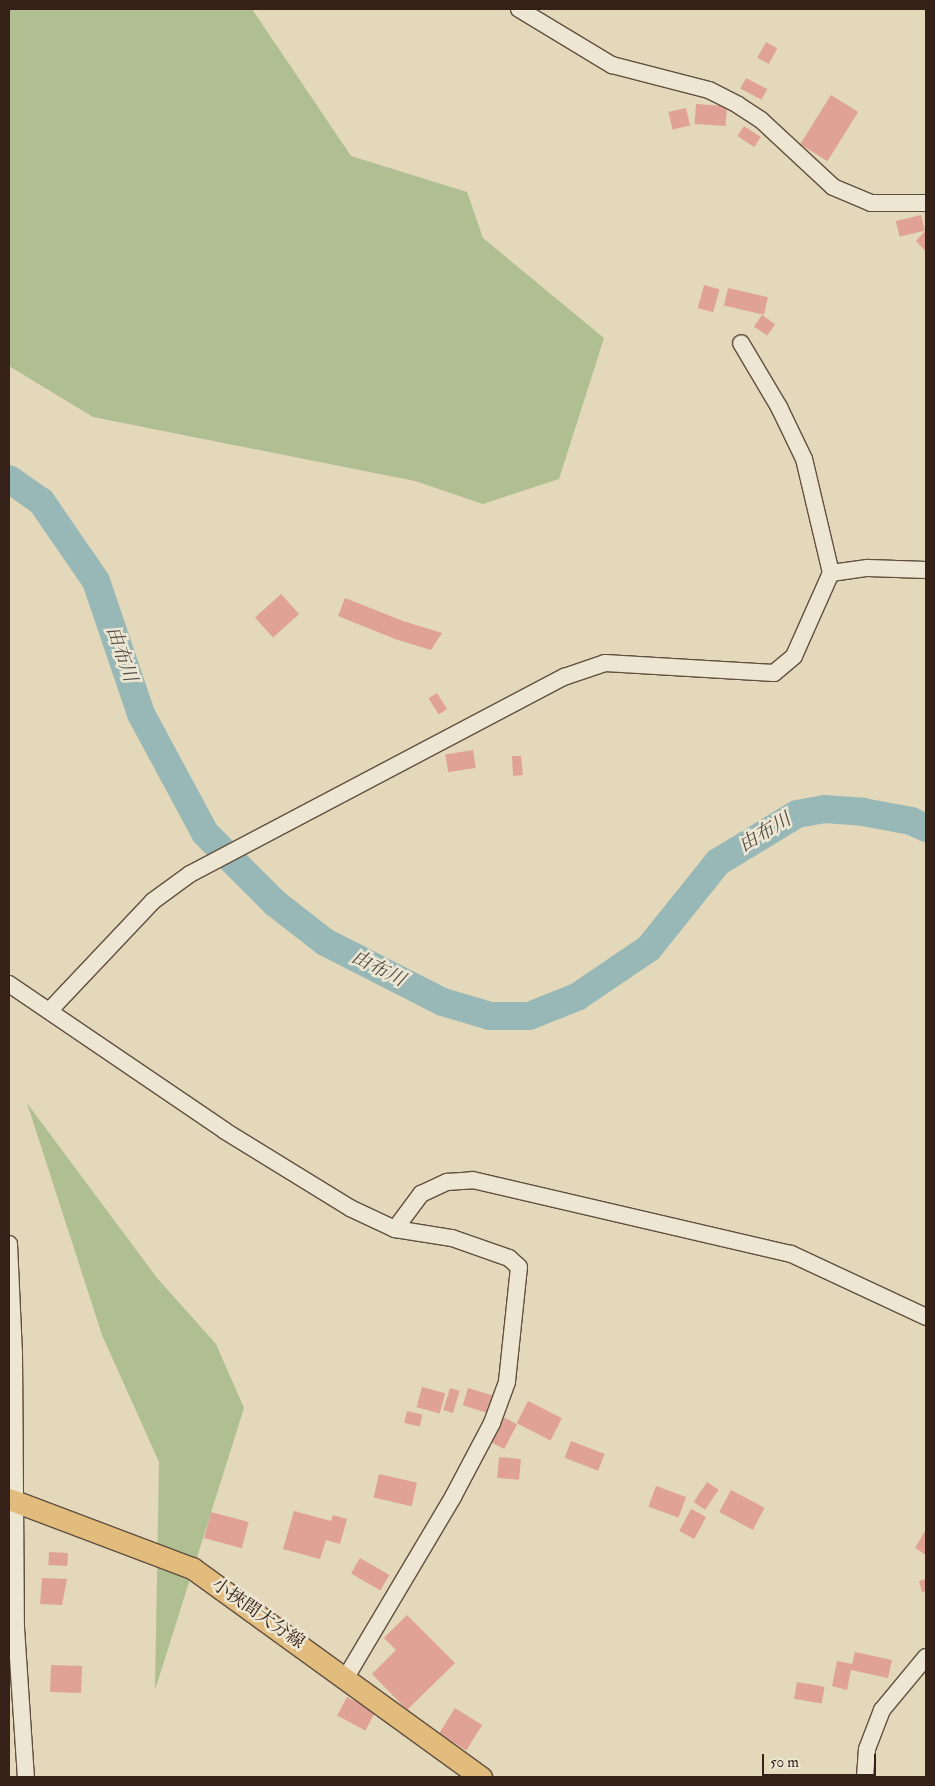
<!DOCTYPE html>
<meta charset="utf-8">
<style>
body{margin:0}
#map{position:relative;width:935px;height:1786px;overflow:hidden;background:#e3d8b9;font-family:"IM FELL Double Pica","Noto Serif JP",serif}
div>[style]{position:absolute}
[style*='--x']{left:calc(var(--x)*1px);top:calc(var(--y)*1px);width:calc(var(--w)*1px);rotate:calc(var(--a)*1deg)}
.green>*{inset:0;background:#b0bf92}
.river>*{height:28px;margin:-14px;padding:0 14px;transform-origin:14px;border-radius:14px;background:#98b8b8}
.building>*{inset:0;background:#dfa295;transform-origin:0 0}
.roads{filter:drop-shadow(1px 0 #614f40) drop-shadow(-1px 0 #614f40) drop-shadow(0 1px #614f40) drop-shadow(0 -1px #614f40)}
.minor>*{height:16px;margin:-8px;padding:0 8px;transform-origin:8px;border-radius:8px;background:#ede6d2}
.major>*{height:21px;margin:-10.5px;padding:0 10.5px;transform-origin:10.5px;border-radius:10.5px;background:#e2bc7c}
span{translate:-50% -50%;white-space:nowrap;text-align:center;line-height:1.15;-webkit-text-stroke:5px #ede6d2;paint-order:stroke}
.street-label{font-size:18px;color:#362118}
.water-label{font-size:19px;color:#534e48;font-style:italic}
.frame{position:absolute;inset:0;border:10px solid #362118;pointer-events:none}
.scale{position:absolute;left:762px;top:1754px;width:114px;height:22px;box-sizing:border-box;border:2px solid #362118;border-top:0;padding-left:6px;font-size:15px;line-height:18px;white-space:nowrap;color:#362118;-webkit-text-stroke:4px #ede6d2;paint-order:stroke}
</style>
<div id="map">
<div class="green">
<div style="clip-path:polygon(9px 9px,252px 9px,351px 156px,467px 192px,483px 238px,604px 338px,559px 479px,483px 504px,415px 481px,93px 417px,9px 366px)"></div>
<div style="clip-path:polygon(27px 1103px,157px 1278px,216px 1344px,244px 1408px,155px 1690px,159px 1462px,102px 1335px)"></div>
</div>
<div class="river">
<div style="--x:9;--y:479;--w:39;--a:35"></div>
<div style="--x:41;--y:501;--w:97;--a:55.5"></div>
<div style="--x:96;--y:581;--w:140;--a:71.3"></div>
<div style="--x:141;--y:714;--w:135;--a:61.7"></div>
<div style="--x:205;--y:833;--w:99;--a:45"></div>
<div style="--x:275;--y:903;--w:63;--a:38"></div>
<div style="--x:325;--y:942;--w:132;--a:27"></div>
<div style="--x:443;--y:1002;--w:49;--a:16.6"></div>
<div style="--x:490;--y:1016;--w:39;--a:0"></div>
<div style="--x:529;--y:1016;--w:52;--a:-21.6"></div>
<div style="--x:577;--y:997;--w:87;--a:-34.2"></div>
<div style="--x:649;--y:948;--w:110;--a:-51.3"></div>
<div style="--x:718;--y:862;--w:92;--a:-31.3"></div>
<div style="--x:797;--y:814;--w:27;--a:-10"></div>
<div style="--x:824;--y:809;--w:39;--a:4"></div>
<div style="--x:863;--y:812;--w:49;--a:10.6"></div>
<div style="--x:911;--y:821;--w:17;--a:25"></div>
</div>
<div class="building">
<div style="left:766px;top:42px;width:13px;height:18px;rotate:29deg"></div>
<div style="left:746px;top:78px;width:24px;height:12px;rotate:28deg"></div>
<div style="left:831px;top:95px;width:32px;height:58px;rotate:32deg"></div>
<div style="left:696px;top:104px;width:31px;height:20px;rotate:4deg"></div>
<div style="left:686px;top:108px;width:18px;height:18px;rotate:77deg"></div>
<div style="left:744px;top:126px;width:20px;height:12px;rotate:33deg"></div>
<div style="left:921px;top:215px;width:16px;height:26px;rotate:76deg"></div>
<div style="clip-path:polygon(926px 230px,926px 252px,916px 241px)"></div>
<div style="left:704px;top:285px;width:16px;height:24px;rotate:15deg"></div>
<div style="left:728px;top:288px;width:41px;height:18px;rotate:13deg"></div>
<div style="left:762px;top:315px;width:16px;height:14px;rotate:35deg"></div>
<div style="left:281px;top:594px;width:27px;height:35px;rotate:48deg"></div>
<div style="clip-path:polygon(345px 598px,403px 621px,442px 633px,431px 650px,395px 639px,338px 616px)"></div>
<div style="left:437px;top:693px;width:19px;height:10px;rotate:58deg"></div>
<div style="left:473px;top:750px;width:18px;height:28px;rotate:81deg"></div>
<div style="clip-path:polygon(512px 756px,521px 756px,523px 775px,513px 776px)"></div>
<div style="left:422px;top:1387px;width:24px;height:21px;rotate:15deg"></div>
<div style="left:450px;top:1388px;width:10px;height:23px;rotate:17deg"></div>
<div style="left:468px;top:1388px;width:30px;height:18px;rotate:17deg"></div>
<div style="left:528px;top:1401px;width:38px;height:25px;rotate:27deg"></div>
<div style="left:407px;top:1411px;width:16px;height:12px;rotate:14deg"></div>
<div style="left:501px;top:1416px;width:18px;height:28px;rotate:27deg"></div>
<div style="left:571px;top:1441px;width:36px;height:18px;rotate:21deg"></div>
<div style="left:499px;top:1457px;width:22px;height:21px;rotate:5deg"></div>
<div style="left:379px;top:1474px;width:39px;height:24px;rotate:13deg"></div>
<div style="left:707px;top:1482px;width:14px;height:24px;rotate:34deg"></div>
<div style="left:656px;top:1486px;width:32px;height:22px;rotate:20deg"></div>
<div style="left:731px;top:1490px;width:38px;height:25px;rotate:28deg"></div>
<div style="left:691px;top:1509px;width:17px;height:25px;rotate:28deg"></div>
<div style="clip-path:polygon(294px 1511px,331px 1521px,333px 1515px,347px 1519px,340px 1544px,326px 1540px,320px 1559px,283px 1549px)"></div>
<div style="left:211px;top:1512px;width:39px;height:27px;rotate:15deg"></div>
<div style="clip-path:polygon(926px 1529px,926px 1555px,915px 1548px)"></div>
<div style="left:49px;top:1552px;width:19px;height:13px;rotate:3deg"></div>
<div style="left:360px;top:1558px;width:34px;height:18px;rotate:30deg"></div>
<div style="clip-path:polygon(42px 1578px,67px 1579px,62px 1605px,40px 1604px)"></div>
<div style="clip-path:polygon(926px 1579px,926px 1591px,922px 1592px,919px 1581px)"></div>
<div style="clip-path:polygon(407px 1615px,455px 1663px,407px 1710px,372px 1674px,396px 1650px,384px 1638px)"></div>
<div style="clip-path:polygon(855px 1652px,892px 1660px,888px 1678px,851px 1670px,847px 1690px,832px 1686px,837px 1661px,852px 1664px)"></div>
<div style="left:51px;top:1665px;width:31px;height:27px;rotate:2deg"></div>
<div style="left:797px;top:1682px;width:28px;height:17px;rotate:10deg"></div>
<div style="left:347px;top:1697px;width:32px;height:21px;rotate:28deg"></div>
<div style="left:455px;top:1708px;width:32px;height:30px;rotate:32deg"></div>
</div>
<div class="roads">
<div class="minor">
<div style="--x:519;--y:9;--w:109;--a:31.1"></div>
<div style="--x:612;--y:65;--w:100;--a:14.5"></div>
<div style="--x:709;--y:90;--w:33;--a:27"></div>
<div style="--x:738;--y:105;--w:27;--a:33"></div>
<div style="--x:761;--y:120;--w:98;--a:42.9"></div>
<div style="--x:833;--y:187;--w:41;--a:22.8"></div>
<div style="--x:871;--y:203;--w:55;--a:0"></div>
<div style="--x:831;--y:573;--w:37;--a:-8"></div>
<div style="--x:868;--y:568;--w:58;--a:2"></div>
<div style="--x:9;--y:984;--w:261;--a:34.2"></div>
<div style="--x:225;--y:1131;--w:147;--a:31.6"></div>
<div style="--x:350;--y:1208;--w:50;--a:25"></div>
<div style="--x:395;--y:1229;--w:58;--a:9"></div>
<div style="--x:452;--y:1238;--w:60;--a:19.3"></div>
<div style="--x:509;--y:1258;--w:13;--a:42"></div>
<div style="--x:519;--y:1267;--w:116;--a:96"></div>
<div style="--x:507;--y:1382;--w:44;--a:110.1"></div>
<div style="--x:492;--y:1423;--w:84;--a:117.8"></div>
<div style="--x:453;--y:1497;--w:209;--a:120.7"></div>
<div style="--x:50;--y:1010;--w:150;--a:-46.6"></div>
<div style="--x:153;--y:901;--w:46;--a:-36.1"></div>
<div style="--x:190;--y:874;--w:423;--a:-27.8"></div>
<div style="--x:564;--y:677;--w:43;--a:-18.9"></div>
<div style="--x:605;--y:663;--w:169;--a:3.4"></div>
<div style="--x:774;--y:673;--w:26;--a:-40"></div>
<div style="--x:794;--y:656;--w:91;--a:-66"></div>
<div style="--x:831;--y:573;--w:117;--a:-103.3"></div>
<div style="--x:804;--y:459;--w:58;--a:-115.7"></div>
<div style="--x:779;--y:407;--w:74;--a:-120.7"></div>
<div style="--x:395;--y:1229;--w:44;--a:-53.4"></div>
<div style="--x:421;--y:1194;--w:29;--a:-25"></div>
<div style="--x:447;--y:1182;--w:26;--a:-4"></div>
<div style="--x:473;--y:1180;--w:326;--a:13.1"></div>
<div style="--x:791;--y:1254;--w:149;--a:25"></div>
<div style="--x:9;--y:1244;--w:109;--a:87.4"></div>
<div style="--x:14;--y:1353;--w:275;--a:89.6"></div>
<div style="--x:16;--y:1628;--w:149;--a:86.2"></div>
<div style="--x:865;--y:1777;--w:28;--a:-86"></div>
<div style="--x:867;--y:1749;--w:42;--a:-69"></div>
<div style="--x:882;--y:1710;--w:69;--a:-50.3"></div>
</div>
<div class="major">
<div style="--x:9;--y:1499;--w:196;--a:20.7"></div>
<div style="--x:192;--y:1568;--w:357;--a:35.9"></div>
</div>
</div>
<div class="street-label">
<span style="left:258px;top:1614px;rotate:35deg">小挾間大分線</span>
</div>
<div class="water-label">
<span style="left:121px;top:654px;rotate:71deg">由布川</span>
<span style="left:765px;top:833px;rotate:-31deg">由布川</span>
<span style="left:378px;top:969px;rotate:27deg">由布川</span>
</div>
<div class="frame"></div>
<div class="scale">50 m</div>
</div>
